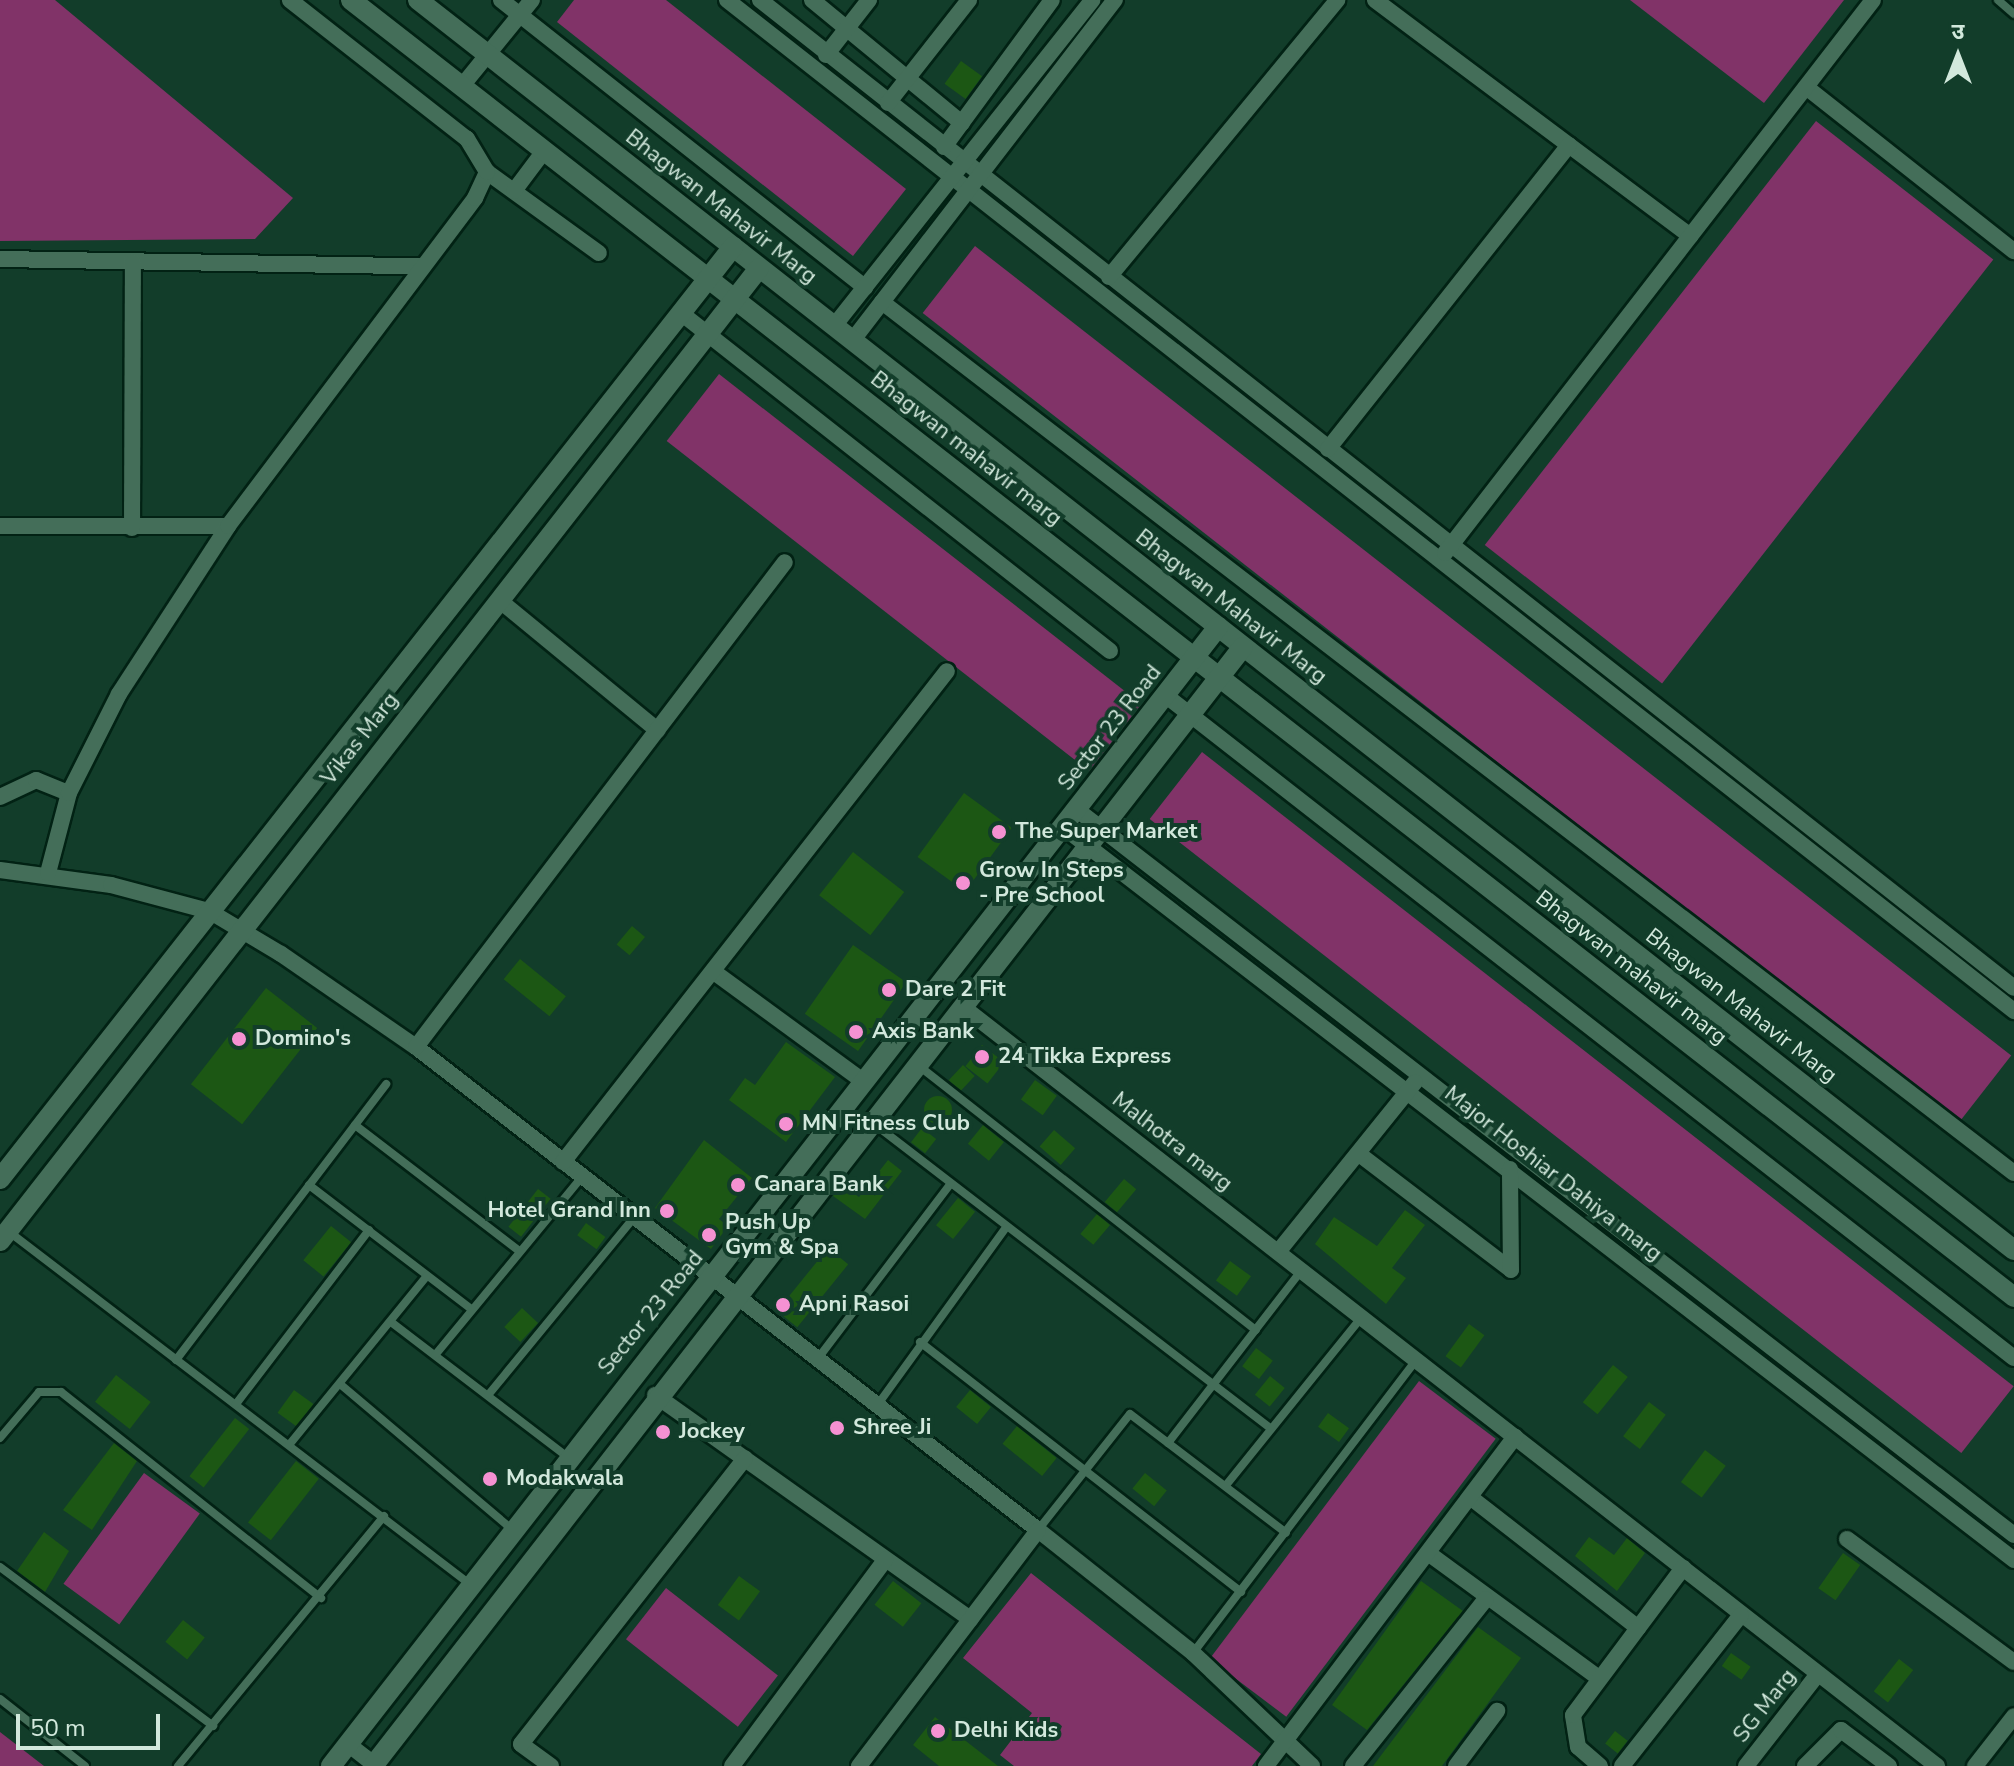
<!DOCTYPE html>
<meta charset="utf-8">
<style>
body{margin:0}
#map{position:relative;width:2014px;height:1766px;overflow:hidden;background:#123d2a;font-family:"Nunito Sans","Noto Sans Devanagari",sans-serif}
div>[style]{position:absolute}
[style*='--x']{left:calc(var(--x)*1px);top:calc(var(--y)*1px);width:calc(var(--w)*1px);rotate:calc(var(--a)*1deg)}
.green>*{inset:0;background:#813368;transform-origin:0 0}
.building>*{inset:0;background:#1c5714;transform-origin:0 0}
.round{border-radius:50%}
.roads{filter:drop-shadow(2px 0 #022214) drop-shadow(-2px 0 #022214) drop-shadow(0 2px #022214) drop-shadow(0 -2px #022214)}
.lane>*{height:8px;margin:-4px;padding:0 4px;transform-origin:4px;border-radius:4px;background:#446e59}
.street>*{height:16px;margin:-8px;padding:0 8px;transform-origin:8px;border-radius:8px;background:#446e59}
.secondary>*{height:20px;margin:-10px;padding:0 10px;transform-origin:10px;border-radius:10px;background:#446e59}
.dots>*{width:22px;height:22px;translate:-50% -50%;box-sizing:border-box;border:4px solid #123d2a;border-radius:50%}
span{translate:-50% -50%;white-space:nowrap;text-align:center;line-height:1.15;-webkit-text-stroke:8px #123d2a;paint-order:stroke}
.street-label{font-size:22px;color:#d2e8dc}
.poi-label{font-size:22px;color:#d2e8dc;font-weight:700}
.left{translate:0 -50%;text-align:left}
.right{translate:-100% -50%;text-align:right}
.north{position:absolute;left:1918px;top:16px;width:80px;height:80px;-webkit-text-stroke:6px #123d2a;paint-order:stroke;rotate:0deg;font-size:22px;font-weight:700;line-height:32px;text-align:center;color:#d2e8dc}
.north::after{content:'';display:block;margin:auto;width:28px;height:36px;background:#d2e8dc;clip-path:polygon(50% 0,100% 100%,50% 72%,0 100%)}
.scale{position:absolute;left:16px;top:1714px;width:144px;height:36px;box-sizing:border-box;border:4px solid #d2e8dc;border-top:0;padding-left:10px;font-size:24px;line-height:28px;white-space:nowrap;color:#d2e8dc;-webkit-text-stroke:6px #123d2a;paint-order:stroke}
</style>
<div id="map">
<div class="green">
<div style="clip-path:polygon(0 0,55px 0,293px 198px,255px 239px,0 241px)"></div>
<div style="clip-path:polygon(574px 0,666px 0,906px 189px,853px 256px,557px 22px)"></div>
<div style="clip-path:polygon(1630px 0,1844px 0,1764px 103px)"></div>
<div style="left:1816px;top:121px;width:225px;height:538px;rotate:38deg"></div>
<div style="left:975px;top:246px;width:1315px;height:85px;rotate:38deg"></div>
<div style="left:719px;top:374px;width:536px;height:85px;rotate:38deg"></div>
<div style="left:1202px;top:752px;width:1030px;height:85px;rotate:38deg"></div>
<div style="left:1419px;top:1381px;width:96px;height:348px;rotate:37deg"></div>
<div style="left:144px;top:1473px;width:69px;height:137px;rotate:36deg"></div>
<div style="clip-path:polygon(1031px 1573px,1261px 1754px,1252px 1766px,1014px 1766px,1000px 1755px,1032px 1713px,963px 1658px)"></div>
<div style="left:666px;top:1588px;width:142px;height:65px;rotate:38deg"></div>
<div style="clip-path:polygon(0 1732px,44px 1766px,0 1766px)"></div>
</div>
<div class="building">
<div style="left:961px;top:61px;width:26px;height:28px;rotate:36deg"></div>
<div style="left:964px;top:793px;width:59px;height:79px;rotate:36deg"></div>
<div style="left:853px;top:852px;width:65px;height:55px;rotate:38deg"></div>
<div style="left:632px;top:926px;width:17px;height:24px;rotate:40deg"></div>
<div style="left:853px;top:945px;width:65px;height:84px;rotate:35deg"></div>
<div style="left:520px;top:959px;width:59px;height:26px;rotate:39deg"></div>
<div style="left:266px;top:988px;width:65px;height:122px;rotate:38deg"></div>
<div style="clip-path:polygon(786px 1042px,835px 1077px,786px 1142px,729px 1100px,745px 1078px,755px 1085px)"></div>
<div style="left:982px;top:1045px;width:28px;height:27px;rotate:38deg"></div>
<div style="left:963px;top:1065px;width:16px;height:21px;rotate:43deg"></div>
<div style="left:1035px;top:1080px;width:27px;height:24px;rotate:36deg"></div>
<div class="round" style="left:924px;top:1096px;width:28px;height:28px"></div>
<div style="left:983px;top:1125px;width:27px;height:24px;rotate:39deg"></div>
<div style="left:922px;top:1128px;width:18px;height:18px;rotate:38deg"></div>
<div style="left:1054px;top:1130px;width:28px;height:22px;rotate:41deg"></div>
<div style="clip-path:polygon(704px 1140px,752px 1178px,719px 1219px,728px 1226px,711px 1249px,655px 1208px)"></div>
<div style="clip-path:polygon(888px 1160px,902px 1171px,865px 1219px,833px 1196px,842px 1185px,859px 1197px)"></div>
<div style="left:1124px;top:1179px;width:16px;height:30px;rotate:40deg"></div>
<div style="left:538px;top:1189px;width:16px;height:48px;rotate:38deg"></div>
<div style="left:958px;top:1198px;width:22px;height:35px;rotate:39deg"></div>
<div style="clip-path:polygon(1405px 1210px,1425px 1225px,1392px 1268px,1406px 1278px,1386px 1304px,1315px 1244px,1334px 1217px,1377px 1246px)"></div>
<div style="left:1097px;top:1214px;width:17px;height:26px;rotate:40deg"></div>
<div style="left:586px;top:1223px;width:24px;height:15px;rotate:36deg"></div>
<div style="left:331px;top:1226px;width:26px;height:44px;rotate:39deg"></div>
<div style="left:828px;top:1248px;width:26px;height:81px;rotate:39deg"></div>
<div style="left:1230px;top:1261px;width:26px;height:24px;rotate:36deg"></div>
<div style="left:522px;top:1308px;width:22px;height:26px;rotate:43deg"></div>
<div style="left:1469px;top:1324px;width:19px;height:40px;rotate:36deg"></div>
<div style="left:1256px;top:1348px;width:21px;height:23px;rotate:37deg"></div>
<div style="left:1613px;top:1365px;width:19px;height:48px;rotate:39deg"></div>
<div style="left:116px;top:1375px;width:44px;height:34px;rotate:38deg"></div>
<div style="left:1270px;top:1376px;width:19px;height:24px;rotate:39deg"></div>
<div style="left:294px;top:1390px;width:24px;height:28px;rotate:36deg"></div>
<div style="left:970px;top:1390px;width:27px;height:22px;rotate:39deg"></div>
<div style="left:1649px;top:1402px;width:21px;height:43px;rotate:37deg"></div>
<div style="left:1328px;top:1413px;width:26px;height:17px;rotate:36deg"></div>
<div style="left:235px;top:1418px;width:18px;height:74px;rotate:38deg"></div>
<div style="left:1017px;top:1426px;width:51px;height:23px;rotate:39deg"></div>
<div style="clip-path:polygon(114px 1443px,137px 1461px,92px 1530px,63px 1510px)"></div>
<div style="left:1705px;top:1450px;width:26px;height:40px;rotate:37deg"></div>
<div style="left:296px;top:1461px;width:29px;height:78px;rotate:38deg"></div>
<div style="left:1145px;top:1473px;width:28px;height:20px;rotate:39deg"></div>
<div style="clip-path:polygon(44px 1532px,69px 1551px,45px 1592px,17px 1571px)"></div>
<div style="clip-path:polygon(1589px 1537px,1614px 1555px,1627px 1538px,1645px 1553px,1617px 1591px,1575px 1556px)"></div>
<div style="left:1843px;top:1553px;width:21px;height:43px;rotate:35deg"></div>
<div style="left:739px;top:1576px;width:26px;height:36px;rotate:36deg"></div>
<div style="left:893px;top:1581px;width:36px;height:30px;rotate:38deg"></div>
<div style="clip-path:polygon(1421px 1581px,1463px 1611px,1367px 1730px,1332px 1705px)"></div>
<div style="left:183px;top:1620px;width:28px;height:28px;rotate:39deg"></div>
<div style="clip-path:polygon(1478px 1627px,1521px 1658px,1442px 1766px,1373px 1766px)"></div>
<div style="left:1731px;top:1653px;width:24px;height:16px;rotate:35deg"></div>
<div style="left:1899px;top:1659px;width:18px;height:41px;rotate:38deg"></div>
<div style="clip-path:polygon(935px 1717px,998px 1766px,939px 1766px,913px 1745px)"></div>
<div style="left:1615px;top:1731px;width:16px;height:16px;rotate:38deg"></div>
</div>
<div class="roads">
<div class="lane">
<div style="--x:1998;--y:0;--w:21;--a:41"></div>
<div style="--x:919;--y:1066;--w:428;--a:38.1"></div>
<div style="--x:873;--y:1123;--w:501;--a:37.53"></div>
<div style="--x:355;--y:1125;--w:205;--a:37.5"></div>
<div style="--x:309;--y:1185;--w:204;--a:37.4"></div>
<div style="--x:8;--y:1231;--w:583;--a:37.4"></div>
<div style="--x:391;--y:1322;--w:220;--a:37.4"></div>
<div style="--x:920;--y:1342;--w:407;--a:37.9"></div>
<div style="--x:436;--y:1354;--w:229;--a:-50.5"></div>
<div style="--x:176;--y:1360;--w:347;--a:-52.7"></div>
<div style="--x:816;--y:1361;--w:223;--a:-52.8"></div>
<div style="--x:340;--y:1384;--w:226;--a:40.2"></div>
<div style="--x:489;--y:1394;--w:227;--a:-50.6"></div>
<div style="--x:236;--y:1404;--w:219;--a:-52.6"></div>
<div style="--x:876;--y:1407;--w:223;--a:-54.1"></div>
<div style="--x:0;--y:1438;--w:60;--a:-49.7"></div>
<div style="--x:39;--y:1392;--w:22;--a:0"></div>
<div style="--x:61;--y:1392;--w:332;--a:38.4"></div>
<div style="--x:1168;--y:1443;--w:216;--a:-52.3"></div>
<div style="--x:289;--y:1445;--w:218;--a:-50.8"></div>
<div style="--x:1227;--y:1484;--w:213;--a:-51.1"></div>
<div style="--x:1038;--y:1530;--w:148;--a:-51.6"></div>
<div style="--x:1130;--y:1414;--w:196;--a:37.3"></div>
<div style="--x:0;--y:1567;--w:266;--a:36.7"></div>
<div style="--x:1193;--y:1653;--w:368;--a:-52.7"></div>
<div style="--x:0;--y:1699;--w:108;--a:38.2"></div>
<div style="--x:178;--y:1766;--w:324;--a:-50.5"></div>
</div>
<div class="street">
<div style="--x:501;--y:0;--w:464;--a:38.3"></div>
<div style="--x:727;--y:0;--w:1637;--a:38.15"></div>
<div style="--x:760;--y:0;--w:1596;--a:38.23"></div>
<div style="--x:812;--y:0;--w:194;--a:39.4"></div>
<div style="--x:1375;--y:0;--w:394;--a:36.8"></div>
<div style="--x:826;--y:55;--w:70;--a:-52"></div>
<div style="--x:462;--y:86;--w:111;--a:-50.9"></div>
<div style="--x:1806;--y:87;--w:265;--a:38.3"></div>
<div style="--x:888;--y:103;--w:131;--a:-51.8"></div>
<div style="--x:944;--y:147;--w:182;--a:-53.7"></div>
<div style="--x:487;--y:172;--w:138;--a:35.9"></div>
<div style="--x:514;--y:191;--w:50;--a:-53.1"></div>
<div style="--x:0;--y:259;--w:422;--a:1"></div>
<div style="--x:1109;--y:277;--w:359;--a:-50.5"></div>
<div style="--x:882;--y:302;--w:1428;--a:37.58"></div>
<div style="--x:681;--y:313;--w:546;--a:38.23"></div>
<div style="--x:834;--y:326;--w:416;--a:-51.6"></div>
<div style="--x:852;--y:341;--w:431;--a:-52.4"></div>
<div style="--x:1328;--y:449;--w:388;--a:-51.6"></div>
<div style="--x:0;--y:526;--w:228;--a:0"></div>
<div style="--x:132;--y:528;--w:266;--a:-89.8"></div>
<div style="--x:1445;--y:553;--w:699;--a:-52.26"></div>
<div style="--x:499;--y:600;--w:205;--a:39.4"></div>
<div style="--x:1165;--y:695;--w:1077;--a:37.99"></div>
<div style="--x:0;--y:797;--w:40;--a:-25"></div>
<div style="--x:36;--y:780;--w:35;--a:22"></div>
<div style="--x:1076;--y:809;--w:1186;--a:37.74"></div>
<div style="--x:1063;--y:827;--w:1201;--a:37.62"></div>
<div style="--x:0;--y:870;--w:112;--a:7.7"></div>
<div style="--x:111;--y:885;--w:101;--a:14.9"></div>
<div style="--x:209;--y:911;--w:84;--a:30.8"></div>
<div style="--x:281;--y:954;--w:164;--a:34.6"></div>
<div style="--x:416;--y:1047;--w:788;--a:37.83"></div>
<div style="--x:1038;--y:1530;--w:198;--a:38.4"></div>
<div style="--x:1193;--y:1653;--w:164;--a:43.5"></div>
<div style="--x:48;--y:873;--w:83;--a:-75.3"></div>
<div style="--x:69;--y:793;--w:111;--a:-63.2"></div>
<div style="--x:119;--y:694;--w:200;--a:-57"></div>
<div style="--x:228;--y:526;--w:411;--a:-53"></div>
<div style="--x:475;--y:198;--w:29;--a:-65"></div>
<div style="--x:487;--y:172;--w:39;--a:-121"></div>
<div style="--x:467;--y:139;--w:225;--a:-141.9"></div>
<div style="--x:714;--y:972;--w:185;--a:36.2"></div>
<div style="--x:963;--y:1007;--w:1235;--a:37.93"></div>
<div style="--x:416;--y:1047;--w:609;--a:-52.74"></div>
<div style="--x:1359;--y:1154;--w:191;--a:37.3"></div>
<div style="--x:1511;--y:1270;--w:101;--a:-90.6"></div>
<div style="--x:563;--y:1162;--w:623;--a:-51.97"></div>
<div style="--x:1278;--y:1252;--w:218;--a:-51.1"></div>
<div style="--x:655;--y:1395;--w:387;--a:35.4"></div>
<div style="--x:1470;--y:1497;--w:213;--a:37.9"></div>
<div style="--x:1847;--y:1539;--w:207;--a:36.4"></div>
<div style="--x:1428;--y:1553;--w:212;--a:36.2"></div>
<div style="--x:348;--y:1744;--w:36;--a:38"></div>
<div style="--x:551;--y:1766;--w:37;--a:-144"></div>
<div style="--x:521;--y:1744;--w:363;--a:-51.9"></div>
<div style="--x:732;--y:1766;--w:257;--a:-53.4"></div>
<div style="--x:859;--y:1766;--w:296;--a:-52.8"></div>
<div style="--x:1266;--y:1766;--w:413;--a:-52.9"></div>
<div style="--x:1353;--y:1766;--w:213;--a:-51.5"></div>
<div style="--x:1456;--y:1766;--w:69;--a:-53.3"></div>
<div style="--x:1600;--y:1766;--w:29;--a:-139"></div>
<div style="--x:1578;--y:1747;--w:32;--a:-99"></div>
<div style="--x:1573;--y:1715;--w:184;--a:-53.2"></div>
<div style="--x:1622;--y:1766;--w:192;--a:-51.8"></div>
<div style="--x:1746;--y:1766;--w:117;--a:-52"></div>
<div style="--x:1805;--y:1766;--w:51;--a:-45"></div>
<div style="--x:1841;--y:1730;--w:60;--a:36.9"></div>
<div style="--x:1975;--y:1766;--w:63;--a:-52"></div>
</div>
<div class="secondary">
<div style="--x:351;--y:0;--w:2109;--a:37.95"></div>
<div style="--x:418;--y:0;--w:2027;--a:38.07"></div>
<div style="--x:0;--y:1179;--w:1186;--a:-51.82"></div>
<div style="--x:0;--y:1241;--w:1234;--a:-52.04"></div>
<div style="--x:331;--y:1766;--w:1444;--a:-52.09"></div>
<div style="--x:373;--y:1766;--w:1417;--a:-52.14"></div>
</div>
</div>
<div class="dots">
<div style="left:999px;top:832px;background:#f591d2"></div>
<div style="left:963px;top:883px;background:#f591d2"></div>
<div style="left:889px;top:990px;background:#f591d2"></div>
<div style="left:856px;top:1032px;background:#f591d2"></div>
<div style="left:239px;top:1039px;background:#f591d2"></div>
<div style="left:982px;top:1057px;background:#f591d2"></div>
<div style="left:786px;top:1124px;background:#f591d2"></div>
<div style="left:738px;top:1185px;background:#f591d2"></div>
<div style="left:667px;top:1211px;background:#f591d2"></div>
<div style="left:709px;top:1235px;background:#f591d2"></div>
<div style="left:783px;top:1305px;background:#f591d2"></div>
<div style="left:837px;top:1428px;background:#f591d2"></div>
<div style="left:663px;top:1432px;background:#f591d2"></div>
<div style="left:490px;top:1479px;background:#f591d2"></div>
<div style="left:938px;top:1731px;background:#f591d2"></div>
</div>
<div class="street-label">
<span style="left:721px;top:207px;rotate:38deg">Bhagwan Mahavir Marg</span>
<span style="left:966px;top:449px;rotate:38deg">Bhagwan mahavir marg</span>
<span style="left:1231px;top:607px;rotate:38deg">Bhagwan Mahavir Marg</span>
<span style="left:1110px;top:728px;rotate:-52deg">Sector 23 Road</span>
<span style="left:360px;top:739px;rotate:-52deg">Vikas Marg</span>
<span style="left:1631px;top:968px;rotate:38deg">Bhagwan mahavir marg</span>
<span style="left:1741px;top:1006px;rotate:38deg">Bhagwan Mahavir Marg</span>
<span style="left:1172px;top:1142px;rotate:38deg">Malhotra marg</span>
<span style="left:1553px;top:1174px;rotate:38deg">Major Hoshiar Dahiya marg</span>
<span style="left:651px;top:1313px;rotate:-51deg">Sector 23 Road</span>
<span style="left:1765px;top:1706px;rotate:-52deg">SG Marg</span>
</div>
<div class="poi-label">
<span class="left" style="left:1015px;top:832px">The Super Market</span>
<span class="left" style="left:979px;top:883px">Grow In Steps<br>- Pre School</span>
<span class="left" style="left:905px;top:990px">Dare 2 Fit</span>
<span class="left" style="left:872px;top:1032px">Axis Bank</span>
<span class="left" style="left:255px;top:1039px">Domino's</span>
<span class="left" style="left:998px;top:1057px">24 Tikka Express</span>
<span class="left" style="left:802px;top:1124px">MN Fitness Club</span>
<span class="left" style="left:754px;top:1185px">Canara Bank</span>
<span class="right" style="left:651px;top:1211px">Hotel Grand Inn</span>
<span class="left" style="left:725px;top:1235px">Push Up<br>Gym &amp; Spa</span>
<span class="left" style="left:799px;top:1305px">Apni Rasoi</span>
<span class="left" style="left:853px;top:1428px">Shree Ji</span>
<span class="left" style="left:679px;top:1432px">Jockey</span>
<span class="left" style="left:506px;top:1479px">Modakwala</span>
<span class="left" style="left:954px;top:1731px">Delhi Kids</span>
</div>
<div class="north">उ</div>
<div class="scale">50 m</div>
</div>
